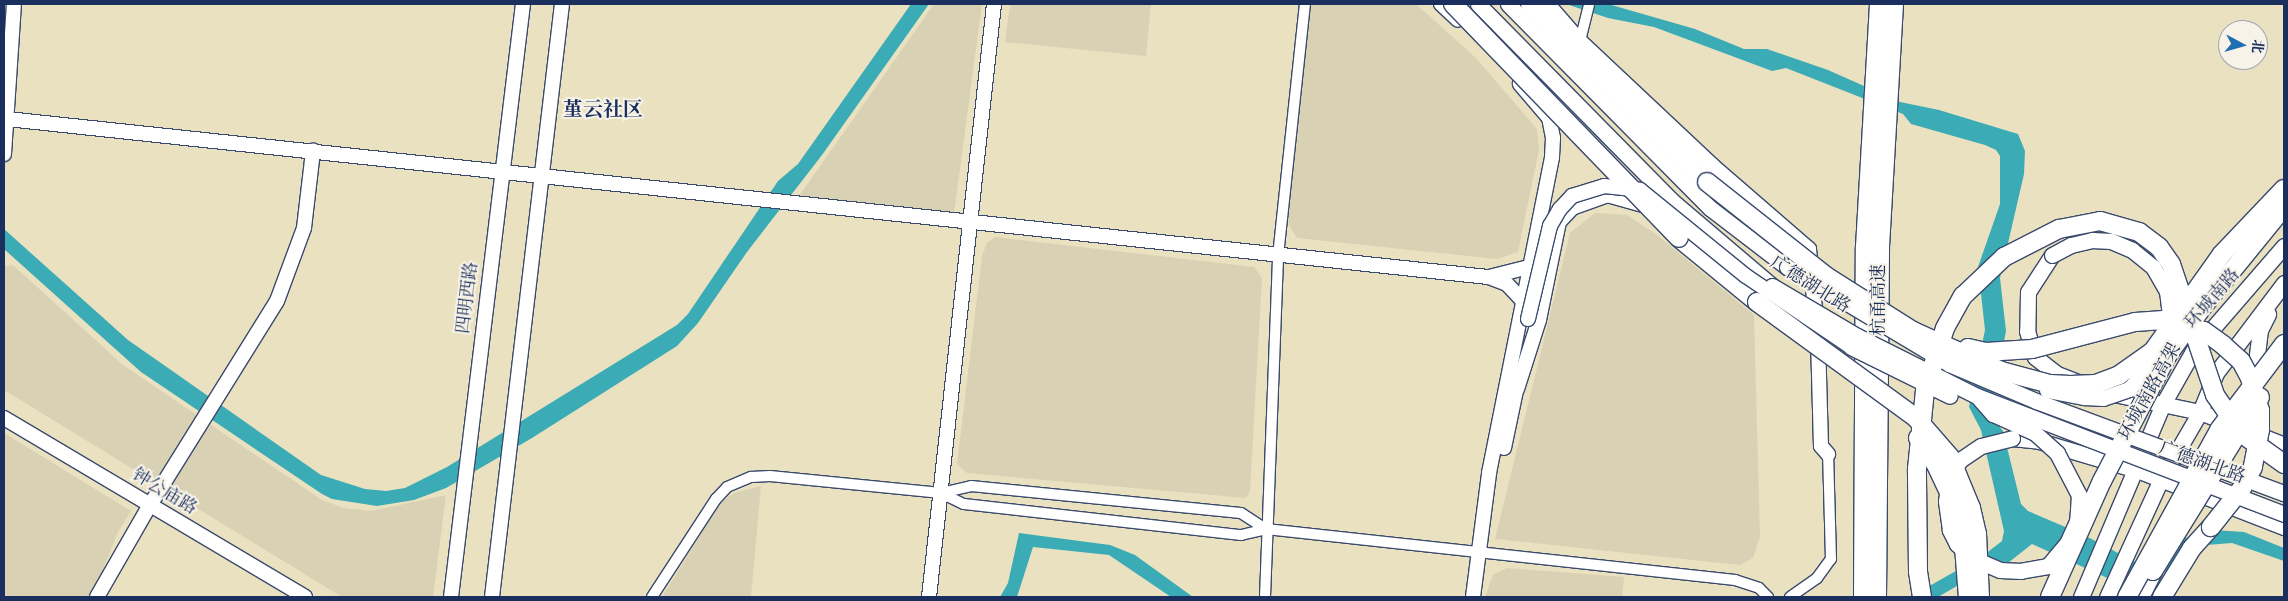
<!DOCTYPE html>
<meta charset="utf-8">
<style>
body{margin:0}
#map{position:relative;width:2288px;height:601px;overflow:hidden;background:#eae1c1;font-family:"IM FELL French Canon","Noto Serif SC",serif}
div>[style]{position:absolute}
[style*='--x']{left:calc(var(--x)*1px);top:calc(var(--y)*1px);width:calc(var(--w)*1px);rotate:calc(var(--a)*1deg)}
.built>*{inset:0;background:#d9d1b4}
.water>*{inset:0;background:#3bacb5}
.roads{filter:drop-shadow(1px 0 #3a4a6d) drop-shadow(-1px 0 #3a4a6d) drop-shadow(0 1px #3a4a6d) drop-shadow(0 -1px #3a4a6d)}
.street>*{height:10px;margin:-5px;padding:0 5px;transform-origin:5px;border-radius:5px;background:#fff}
.secondary>*{height:14px;margin:-7px;padding:0 7px;transform-origin:7px;border-radius:7px;background:#fff}
.primary>*{height:15px;margin:-7.5px;padding:0 7.5px;transform-origin:7.5px;border-radius:7.5px;background:#fff}
.highway>*{height:18px;margin:-9px;padding:0 9px;transform-origin:9px;border-radius:9px;background:#fff}
.bridges{filter:drop-shadow(1px 0 #3a4a6d) drop-shadow(-1px 0 #3a4a6d) drop-shadow(0 1px #3a4a6d) drop-shadow(0 -1px #3a4a6d)}
.secondary-bridge>*{height:14px;margin:-7px;padding:0 7px;transform-origin:7px;border-radius:7px;background:#fff}
.primary-bridge>*{height:15px;margin:-7.5px;padding:0 7.5px;transform-origin:7.5px;border-radius:7.5px;background:#fff}
.highway-bridge>*{height:18px;margin:-9px;padding:0 9px;transform-origin:9px;border-radius:9px;background:#fff}
span{translate:-50% -50%;white-space:nowrap;text-align:center;line-height:1.15;-webkit-text-stroke:4px #f7f3e8;paint-order:stroke}
.street-label{font-size:18px;color:#1b2f5e}
.quarter-label{font-size:20px;color:#1b2f5e;font-weight:700}
.frame{position:absolute;inset:0;border:5px solid #1b2f5e;pointer-events:none}
.north{position:absolute;left:2218px;top:20px;width:50px;height:50px;box-sizing:border-box;background:#f7f3e8;border:1px solid #9fa5b1;border-radius:50%;rotate:96deg;font-size:14px;font-weight:700;line-height:20px;text-align:center;color:#1b2f5e}
.north::after{content:'';display:block;margin:auto;width:18px;height:22px;background:#1f6fb2;clip-path:polygon(50% 0,100% 100%,50% 72%,0 100%)}
</style>
<div id="map">
<div class="built">
<div style="clip-path:polygon(934px 4px,982px 4px,954px 214px,799px 196px)"></div>
<div style="clip-path:polygon(1010px 4px,1151px 4px,1146px 56px,1005px 42px)"></div>
<div style="clip-path:polygon(1310px 4px,1416px 4px,1476px 58px,1537px 129px,1539px 150px,1518px 252px,1497px 259px,1297px 238px,1289px 225px,1288px 216px)"></div>
<div style="clip-path:polygon(1595px 213px,1627px 215px,1657px 235px,1754px 315px,1760px 537px,1753px 558px,1740px 565px,1495px 539px,1570px 233px)"></div>
<div style="clip-path:polygon(995px 237px,1254px 267px,1262px 278px,1250px 491px,1246px 498px,967px 473px,957px 464px,982px 256px,987px 243px)"></div>
<div style="clip-path:polygon(13px 265px,123px 365px,322px 500px,344px 508px,371px 511px,446px 495px,433px 597px,342px 597px,4px 390px,4px 273px,5px 266px)"></div>
<div style="clip-path:polygon(4px 433px,131px 511px,118px 532px,92px 597px,4px 597px)"></div>
<div style="clip-path:polygon(761px 486px,751px 597px,662px 597px,721px 502px,734px 493px)"></div>
<div style="clip-path:polygon(1507px 568px,1624px 577px,1622px 597px,1485px 597px,1493px 575px)"></div>
</div>
<div class="water">
<div style="clip-path:polygon(911px 4px,929px 4px,822px 155px,747px 252px,698px 323px,677px 346px,532px 438px,446px 488px,414px 500px,377px 506px,332px 499px,322px 494px,141px 372px,4px 249px,4px 229px,128px 340px,321px 475px,365px 489px,386px 491px,405px 488px,447px 467px,677px 325px,688px 314px,778px 181px,798px 164px)"></div>
<div style="clip-path:polygon(1566px 4px,1608px 4px,1695px 29px,1744px 49px,1767px 49px,1828px 70px,1900px 102px,1939px 110px,2018px 134px,2025px 151px,2024px 174px,2000px 278px,2006px 331px,1990px 415px,2003px 431px,2021px 504px,2028px 511px,2084px 535px,2135px 562px,2141px 563px,2186px 538px,2213px 530px,2244px 532px,2284px 548px,2284px 561px,2232px 543px,2207px 545px,2134px 590px,2032px 544px,1994px 574px,1962px 583px,1938px 597px,1910px 597px,1984px 555px,2002px 541px,2004px 531px,1981px 430px,1969px 407px,1985px 330px,1978px 267px,2000px 204px,2000px 156px,1996px 150px,1985px 145px,1911px 124px,1903px 114px,1786px 68px,1772px 71px,1654px 27px,1608px 18px)"></div>
<div style="clip-path:polygon(1019px 533px,1110px 545px,1135px 555px,1193px 597px,1171px 597px,1109px 555px,1033px 547px,1017px 597px,1000px 597px,1008px 583px)"></div>
</div>
<div class="roads">
<div class="street">
<div style="--x:1580;--y:41;--w:38;--a:-76"></div>
<div style="--x:941;--y:493;--w:25;--a:26"></div>
<div style="--x:964;--y:504;--w:279;--a:6.4"></div>
<div style="--x:1241;--y:535;--w:26;--a:-13"></div>
<div style="--x:1266;--y:529;--w:472;--a:6.2"></div>
<div style="--x:1735;--y:580;--w:25;--a:18"></div>
<div style="--x:1759;--y:588;--w:13;--a:45"></div>
<div style="--x:652;--y:597;--w:117;--a:-56.9"></div>
<div style="--x:716;--y:499;--w:16;--a:-47"></div>
<div style="--x:727;--y:487;--w:26;--a:-23"></div>
<div style="--x:751;--y:477;--w:19;--a:-3"></div>
<div style="--x:770;--y:476;--w:172;--a:5.7"></div>
<div style="--x:941;--y:493;--w:31;--a:-13"></div>
<div style="--x:971;--y:486;--w:271;--a:5.7"></div>
<div style="--x:1241;--y:513;--w:30;--a:33"></div>
<div style="--x:1265;--y:597;--w:341;--a:-87.8"></div>
<div style="--x:1278;--y:256;--w:253;--a:-83.9"></div>
<div style="--x:1790;--y:597;--w:33;--a:-35"></div>
<div style="--x:1817;--y:578;--w:24;--a:-54"></div>
<div style="--x:1831;--y:559;--w:105;--a:-91.6"></div>
</div>
<div class="secondary">
<div style="--x:1441;--y:4;--w:23;--a:43"></div>
<div style="--x:1548;--y:4;--w:49;--a:49.1"></div>
<div style="--x:1580;--y:41;--w:181;--a:43.2"></div>
<div style="--x:1712;--y:165;--w:128;--a:40.9"></div>
<div style="--x:1809;--y:249;--w:90;--a:84.3"></div>
<div style="--x:1818;--y:339;--w:14;--a:-141"></div>
<div style="--x:7;--y:119;--w:1490;--a:6.09"></div>
<div style="--x:4;--y:154;--w:150;--a:-86.2"></div>
<div style="--x:1522;--y:300;--w:22;--a:-133"></div>
<div style="--x:1507;--y:284;--w:19;--a:-159"></div>
<div style="--x:1489;--y:277;--w:41;--a:-14"></div>
<div style="--x:1818;--y:339;--w:107;--a:88.4"></div>
<div style="--x:1821;--y:446;--w:11;--a:49"></div>
<div style="--x:1517;--y:389;--w:72;--a:-72.3"></div>
<div style="--x:1539;--y:320;--w:100;--a:-78.5"></div>
<div style="--x:1559;--y:222;--w:19;--a:-47"></div>
<div style="--x:1572;--y:208;--w:37;--a:-20"></div>
<div style="--x:1607;--y:195;--w:41;--a:15.4"></div>
<div style="--x:4;--y:418;--w:350;--a:30.7"></div>
<div style="--x:1504;--y:448;--w:68;--a:-78.2"></div>
<div style="--x:97;--y:597;--w:106;--a:-60.1"></div>
<div style="--x:150;--y:505;--w:240;--a:-58.1"></div>
<div style="--x:277;--y:301;--w:78;--a:-69.7"></div>
<div style="--x:304;--y:228;--w:78;--a:-83.3"></div>
<div style="--x:451;--y:597;--w:597;--a:-83.08"></div>
<div style="--x:492;--y:597;--w:597;--a:-83.27"></div>
<div style="--x:929;--y:597;--w:597;--a:-83.74"></div>
<div style="--x:1473;--y:597;--w:125;--a:-82.6"></div>
<div style="--x:1489;--y:473;--w:322;--a:-78.7"></div>
<div style="--x:1552;--y:157;--w:19;--a:-87"></div>
<div style="--x:1553;--y:138;--w:20;--a:-101"></div>
<div style="--x:1549;--y:118;--w:45;--a:-130.5"></div>
</div>
<div class="primary">
<div style="--x:1478;--y:4;--w:275;--a:45.4"></div>
<div style="--x:1671;--y:200;--w:133;--a:40.4"></div>
<div style="--x:1508;--y:4;--w:287;--a:45.3"></div>
<div style="--x:1710;--y:208;--w:97;--a:37.5"></div>
<div style="--x:2052;--y:255;--w:44;--a:123"></div>
<div style="--x:2028;--y:292;--w:39;--a:91"></div>
<div style="--x:2027;--y:331;--w:27;--a:73"></div>
<div style="--x:2035;--y:357;--w:28;--a:38"></div>
<div style="--x:2057;--y:374;--w:25;--a:21"></div>
<div style="--x:2253;--y:387;--w:57;--a:-83"></div>
<div style="--x:2260;--y:330;--w:18;--a:-63"></div>
<div style="--x:2109;--y:393;--w:93;--a:11.8"></div>
<div style="--x:2200;--y:412;--w:90;--a:21.4"></div>
<div style="--x:2012;--y:438;--w:27;--a:6"></div>
<div style="--x:2039;--y:441;--w:102;--a:16.5"></div>
<div style="--x:2137;--y:470;--w:158;--a:21.2"></div>
<div style="--x:2081;--y:597;--w:210;--a:-67"></div>
<div style="--x:2163;--y:404;--w:61;--a:-60.5"></div>
<div style="--x:2193;--y:351;--w:139;--a:-49.1"></div>
<div style="--x:2107;--y:597;--w:128;--a:-65.4"></div>
<div style="--x:2160;--y:481;--w:80;--a:-59.9"></div>
<div style="--x:2200;--y:412;--w:42;--a:-67.7"></div>
<div style="--x:2216;--y:373;--w:113;--a:-52.9"></div>
</div>
<div class="highway">
<div style="--x:1530;--y:4;--w:251;--a:45.2"></div>
<div style="--x:1679;--y:238;--w:101;--a:39.4"></div>
<div style="--x:1863;--y:597;--w:350;--a:-89.7"></div>
<div style="--x:1865;--y:247;--w:243;--a:-86.7"></div>
<div style="--x:1877;--y:597;--w:350;--a:-89.5"></div>
<div style="--x:1880;--y:247;--w:243;--a:-86.7"></div>
<div style="--x:2140;--y:597;--w:29;--a:-63"></div>
<div style="--x:2162;--y:597;--w:57;--a:-58.5"></div>
<div style="--x:2192;--y:548;--w:28;--a:-48"></div>
</div>
</div>
<div class="bridges">
<div class="secondary-bridge">
<div style="--x:1528;--y:319;--w:96;--a:-76.7"></div>
<div style="--x:1550;--y:226;--w:20;--a:-60"></div>
<div style="--x:1560;--y:209;--w:18;--a:-47"></div>
<div style="--x:1572;--y:196;--w:34;--a:-17"></div>
<div style="--x:1604;--y:186;--w:36;--a:6"></div>
<div style="--x:1640;--y:190;--w:136;--a:39.1"></div>
<div style="--x:1746;--y:276;--w:127;--a:34.1"></div>
</div>
<div class="primary-bridge">
<div style="--x:2052;--y:255;--w:21;--a:-28"></div>
<div style="--x:2071;--y:245;--w:22;--a:-13"></div>
<div style="--x:2092;--y:240;--w:19;--a:3"></div>
<div style="--x:2111;--y:241;--w:23;--a:23"></div>
<div style="--x:2132;--y:250;--w:27;--a:39"></div>
<div style="--x:2153;--y:267;--w:28;--a:60"></div>
<div style="--x:2167;--y:291;--w:38;--a:83"></div>
<div style="--x:1787;--y:267;--w:189;--a:30.9"></div>
<div style="--x:1949;--y:364;--w:95;--a:23"></div>
<div style="--x:2036;--y:401;--w:265;--a:20.4"></div>
<div style="--x:1772;--y:286;--w:99;--a:30.5"></div>
<div style="--x:1857;--y:336;--w:134;--a:26.6"></div>
<div style="--x:1977;--y:396;--w:329;--a:21"></div>
<div style="--x:1851;--y:347;--w:110;--a:26.3"></div>
<div style="--x:2047;--y:390;--w:38;--a:11"></div>
<div style="--x:2084;--y:397;--w:19;--a:3"></div>
<div style="--x:2103;--y:398;--w:28;--a:-19"></div>
<div style="--x:2129;--y:389;--w:50;--a:-47.4"></div>
<div style="--x:1978;--y:397;--w:23;--a:49"></div>
<div style="--x:1993;--y:414;--w:46;--a:24.3"></div>
<div style="--x:2035;--y:433;--w:30;--a:42"></div>
<div style="--x:2057;--y:453;--w:47;--a:62.4"></div>
<div style="--x:2079;--y:495;--w:26;--a:94"></div>
<div style="--x:2077;--y:521;--w:24;--a:114"></div>
<div style="--x:2067;--y:543;--w:30;--a:130"></div>
<div style="--x:2048;--y:566;--w:27;--a:170"></div>
<div style="--x:2021;--y:571;--w:21;--a:-177"></div>
<div style="--x:2000;--y:570;--w:30;--a:-157"></div>
<div style="--x:1972;--y:558;--w:21;--a:-137"></div>
<div style="--x:1957;--y:544;--w:16;--a:-117"></div>
<div style="--x:1950;--y:530;--w:29;--a:-98"></div>
<div style="--x:1946;--y:501;--w:24;--a:-81"></div>
<div style="--x:1950;--y:477;--w:20;--a:-60"></div>
<div style="--x:1960;--y:460;--w:25;--a:-34"></div>
<div style="--x:1981;--y:446;--w:32;--a:-14"></div>
</div>
<div class="highway-bridge">
<div style="--x:1453;--y:4;--w:325;--a:46"></div>
<div style="--x:1707;--y:182;--w:152;--a:38.3"></div>
<div style="--x:1826;--y:276;--w:103;--a:32.3"></div>
<div style="--x:1913;--y:331;--w:97;--a:24.4"></div>
<div style="--x:2001;--y:371;--w:51;--a:14.9"></div>
<div style="--x:2050;--y:384;--w:20;--a:3"></div>
<div style="--x:2070;--y:385;--w:26;--a:-2"></div>
<div style="--x:2096;--y:384;--w:25;--a:-21"></div>
<div style="--x:2119;--y:375;--w:42;--a:-35.2"></div>
<div style="--x:2153;--y:351;--w:119;--a:-54.6"></div>
<div style="--x:2222;--y:254;--w:90;--a:-46.4"></div>
<div style="--x:1757;--y:302;--w:197;--a:36.1"></div>
<div style="--x:1916;--y:418;--w:52;--a:48.9"></div>
<div style="--x:1950;--y:457;--w:55;--a:67.6"></div>
<div style="--x:1971;--y:508;--w:27;--a:77"></div>
<div style="--x:1977;--y:534;--w:63;--a:87.3"></div>
<div style="--x:1968;--y:348;--w:18;--a:13"></div>
<div style="--x:1986;--y:352;--w:46;--a:-3.7"></div>
<div style="--x:2032;--y:349;--w:106;--a:-14.7"></div>
<div style="--x:2135;--y:322;--w:29;--a:-4"></div>
<div style="--x:2164;--y:320;--w:41;--a:15.4"></div>
<div style="--x:2204;--y:331;--w:24;--a:36"></div>
<div style="--x:2223;--y:345;--w:24;--a:42"></div>
<div style="--x:2241;--y:361;--w:19;--a:62"></div>
<div style="--x:2250;--y:378;--w:34;--a:73"></div>
<div style="--x:2260;--y:410;--w:20;--a:90"></div>
<div style="--x:2260;--y:430;--w:38;--a:101"></div>
<div style="--x:2253;--y:467;--w:24;--a:118"></div>
<div style="--x:2242;--y:488;--w:50;--a:128.5"></div>
<div style="--x:1918;--y:438;--w:32;--a:56"></div>
<div style="--x:1936;--y:465;--w:42;--a:64.7"></div>
<div style="--x:1954;--y:503;--w:32;--a:74"></div>
<div style="--x:1963;--y:534;--w:63;--a:85.5"></div>
<div style="--x:2153;--y:571;--w:204;--a:-58.4"></div>
<div style="--x:1922;--y:597;--w:25;--a:-99"></div>
<div style="--x:1918;--y:572;--w:103;--a:-90.6"></div>
<div style="--x:1917;--y:469;--w:79;--a:-84.2"></div>
<div style="--x:1925;--y:390;--w:65;--a:-72.1"></div>
<div style="--x:1945;--y:328;--w:37;--a:-61"></div>
<div style="--x:1963;--y:296;--w:57;--a:-43.6"></div>
<div style="--x:2004;--y:257;--w:62;--a:-27"></div>
<div style="--x:2059;--y:229;--w:42;--a:-11"></div>
<div style="--x:2100;--y:221;--w:41;--a:15.8"></div>
<div style="--x:2139;--y:232;--w:25;--a:37"></div>
<div style="--x:2159;--y:247;--w:21;--a:55"></div>
<div style="--x:2171;--y:264;--w:138;--a:71.4"></div>
<div style="--x:2215;--y:395;--w:47;--a:55.3"></div>
<div style="--x:2242;--y:434;--w:52;--a:35.5"></div>
<div style="--x:2050;--y:597;--w:127;--a:-65.9"></div>
<div style="--x:2102;--y:481;--w:141;--a:-62.5"></div>
<div style="--x:2167;--y:356;--w:63;--a:-54"></div>
<div style="--x:2204;--y:305;--w:127;--a:-50.8"></div>
<div style="--x:2127;--y:597;--w:191;--a:-61.1"></div>
<div style="--x:2219;--y:430;--w:108;--a:-52.9"></div>
</div>
</div>
<div class="street-label">
<span style="left:1810px;top:285px;rotate:32deg">广德湖北路</span>
<span style="left:468px;top:298px;rotate:-83deg">四明西路</span>
<span style="left:2213px;top:299px;rotate:-49deg">环城南路</span>
<span style="left:1879px;top:300px;rotate:-90deg">杭甬高速</span>
<span style="left:2150px;top:392px;rotate:-61deg">环城南路高架</span>
<span style="left:2202px;top:463px;rotate:20deg">广德湖北路</span>
<span style="left:164px;top:492px;rotate:31deg">钟公庙路</span>
</div>
<div class="quarter-label">
<span style="left:603px;top:109px">堇云社区</span>
</div>
<div class="frame"></div>
<div class="north">北</div>
</div>
